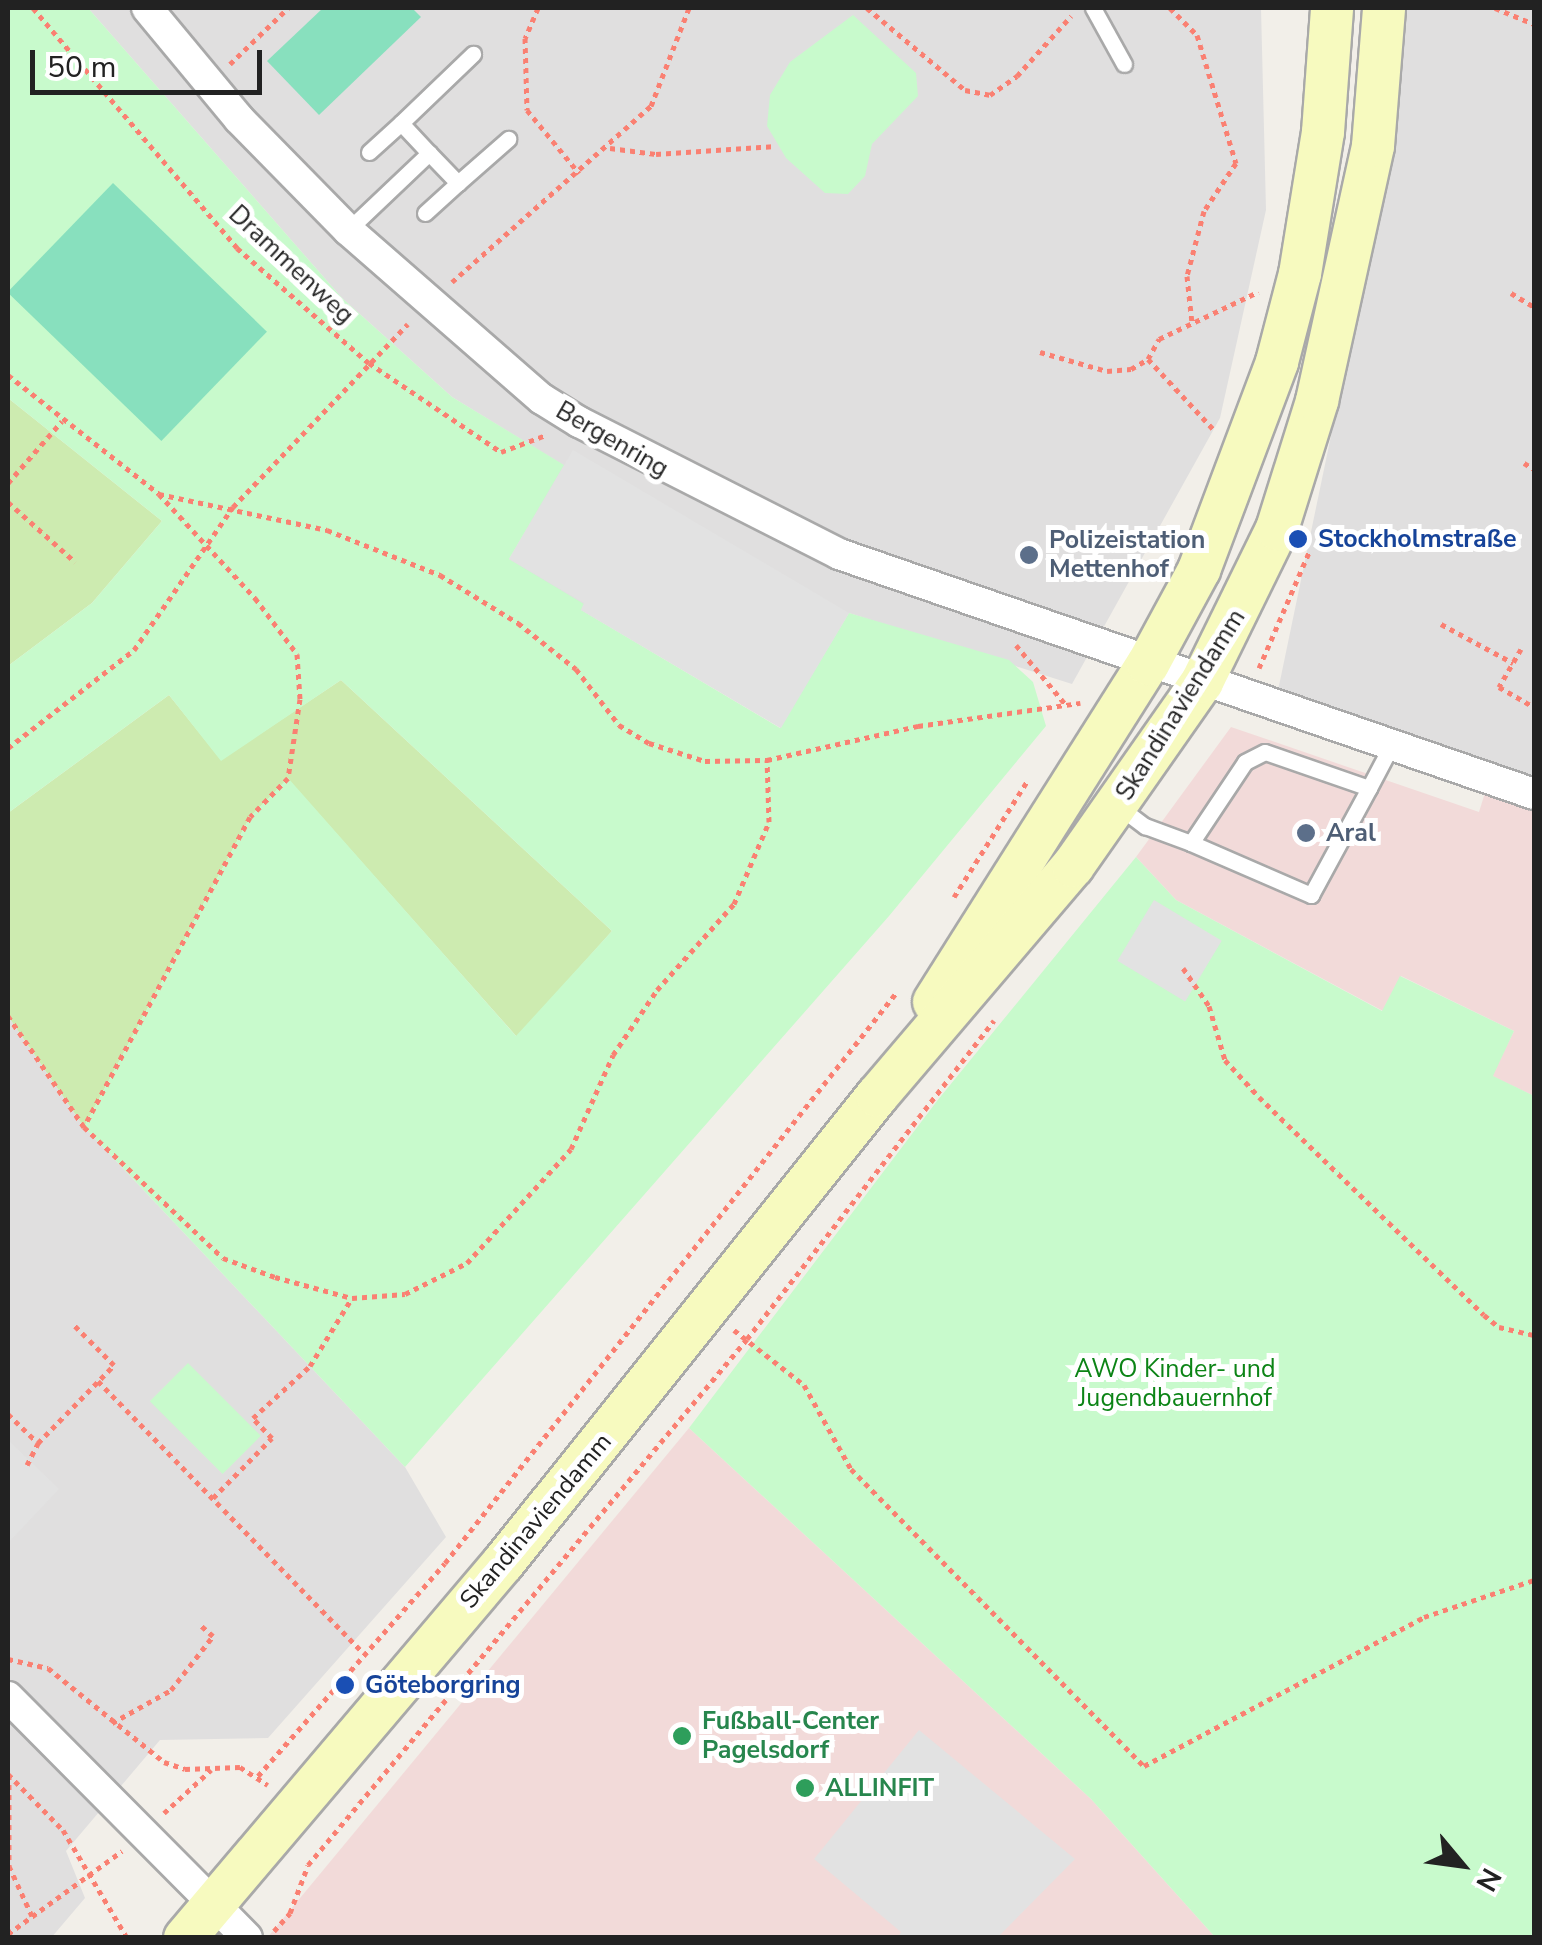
<!DOCTYPE html>
<meta charset="utf-8">
<style>
body{margin:0}
#map{position:relative;width:1542px;height:1945px;overflow:hidden;background:#f2efe9;font-family:"Nunito Sans",sans-serif}
div>[style]{position:absolute}
[style*='--x']{left:calc(var(--x)*1px);top:calc(var(--y)*1px);width:calc(var(--w)*1px);rotate:calc(var(--a)*1deg)}
.residential>*{inset:0;background:#e0dfdf}
.commercial>*{inset:0;background:#f2dad9}
.grass>*{inset:0;background:#cdebb0}
.park>*{inset:0;background:#c8facc;transform-origin:0 0}
.pitch>*{inset:0;background:#88e0be;transform-origin:0 0}
.parking>*{inset:0;background:#e2e2e2;transform-origin:0 0}
.path>*{height:5px;margin-top:-2.5px;transform-origin:0;background:repeating-linear-gradient(90deg,#fa8072 0 5px,transparent 0 10px)}
.roads{filter:drop-shadow(2px 0 #a9a9a9) drop-shadow(-2px 0 #a9a9a9) drop-shadow(0 2px #a9a9a9) drop-shadow(0 -2px #a9a9a9)}
.lane>*{height:15px;margin:-7.5px;padding:0 7.5px;transform-origin:7.5px;border-radius:7.5px;background:#fff}
.street>*{height:30px;margin:-15px;padding:0 15px;transform-origin:15px;border-radius:15px;background:#fff}
.secondary>*{height:42px;margin:-21px;padding:0 21px;transform-origin:21px;border-radius:21px;background:#f7fabf}
.dots>*{width:28px;height:28px;translate:-50% -50%;box-sizing:border-box;border:5px solid #fff;border-radius:50%}
span{translate:-50% -50%;white-space:nowrap;text-align:center;line-height:1.15;-webkit-text-stroke:10px #fff;paint-order:stroke}
.street-label{font-size:25px;color:#222}
.transit-label{font-size:25px;color:#164399;font-weight:700}
.left{translate:0 -50%;text-align:left}
.service-label{font-size:25px;color:#4e5e75;font-weight:700}
.park-label{font-size:25px;color:#0c8416}
.leisure-label{font-size:25px;color:#27864d;font-weight:700}
.frame{position:absolute;inset:0;border:10px solid #222;pointer-events:none}
.north{position:absolute;left:1412px;top:1815px;width:100px;height:100px;-webkit-text-stroke:8px #fff;paint-order:stroke;rotate:119deg;font-size:28px;font-weight:700;line-height:40px;text-align:center;color:#222}
.north::after{content:'';display:block;margin:auto;width:35px;height:45px;background:#222;clip-path:polygon(50% 0,100% 100%,50% 72%,0 100%)}
.scale{position:absolute;left:30px;top:50px;width:232px;height:45px;box-sizing:border-box;border:5px solid #222;border-top:0;padding-left:12px;font-size:30px;line-height:35px;white-space:nowrap;color:#222;-webkit-text-stroke:8px #fff;paint-order:stroke}
</style>
<div id="map">
<div class="residential">
<div style="clip-path:polygon(88px 8px,1261px 8px,1266px 210px,1220px 418px,1072px 684px,849px 613px,781px 728px,581px 610px,509px 559px,563px 465px,452px 397px,342px 298px)"></div>
<div style="clip-path:polygon(1394px 8px,1534px 8px,1534px 794px,1275px 705px,1391px 147px)"></div>
<div style="clip-path:polygon(8px 1016px,84px 1127px,405px 1467px,446px 1537px,268px 1738px,160px 1740px,66px 1851px,85px 1898px,51px 1938px,8px 1937px)"></div>
</div>
<div class="commercial">
<div style="clip-path:polygon(1231px 727px,1479px 812px,1489px 780px,1534px 794px,1534px 1096px,1492px 1076px,1514px 1031px,1401px 976px,1383px 1011px,1176px 900px,1136px 857px)"></div>
<div style="clip-path:polygon(689px 1428px,1091px 1799px,1215px 1937px,267px 1938px)"></div>
</div>
<div class="grass">
<div style="clip-path:polygon(8px 398px,162px 521px,92px 603px,8px 666px)"></div>
<div style="clip-path:polygon(341px 680px,612px 931px,517px 1037px,288px 779px,250px 817px,84px 1127px,8px 1016px,8px 813px,169px 695px,221px 760px)"></div>
</div>
<div class="park">
<div style="clip-path:polygon(8px 8px,88px 8px,342px 298px,452px 397px,564px 465px,509px 559px,584px 604px,581px 610px,780px 728px,849px 613px,1009px 660px,1033px 682px,1046px 726px,889px 916px,405px 1467px,84px 1127px,250px 817px,288px 778px,516px 1036px,612px 931px,341px 680px,221px 761px,169px 695px,8px 813px,8px 666px,92px 603px,162px 521px,8px 398px)"></div>
<div style="clip-path:polygon(853px 15px,916px 73px,918px 96px,872px 144px,865px 176px,848px 194px,825px 193px,786px 158px,767px 126px,770px 95px,790px 62px)"></div>
<div style="clip-path:polygon(1136px 857px,1176px 900px,1382px 1011px,1400px 976px,1514px 1031px,1493px 1076px,1534px 1096px,1534px 1937px,1215px 1937px,1091px 1799px,689px 1428px,937px 1101px)"></div>
<div style="left:188px;top:1363px;width:103px;height:54px;rotate:45deg"></div>
</div>
<div class="pitch">
<div style="clip-path:polygon(323px 8px,412px 8px,421px 17px,319px 115px,267px 61px)"></div>
<div style="left:113px;top:183px;width:214px;height:152px;rotate:44deg"></div>
</div>
<div class="parking">
<div style="clip-path:polygon(573px 450px,849px 613px,781px 728px,581px 610px,584px 603px,509px 559px)"></div>
<div style="left:1154px;top:900px;width:79px;height:71px;rotate:31deg"></div>
<div style="clip-path:polygon(8px 1440px,59px 1489px,8px 1543px)"></div>
<div style="clip-path:polygon(919px 1730px,1075px 1859px,998px 1937px,898px 1937px,901px 1932px,814px 1859px)"></div>
</div>
<div class="path">
<div style="--x:33;--y:8;--w:315;--a:49.6"></div>
<div style="--x:237;--y:248;--w:175;--a:41.1"></div>
<div style="--x:369;--y:363;--w:159;--a:34"></div>
<div style="--x:501;--y:452;--w:48;--a:-20.7"></div>
<div style="--x:538;--y:8;--w:33;--a:113"></div>
<div style="--x:525;--y:38;--w:72;--a:88.4"></div>
<div style="--x:527;--y:110;--w:82;--a:50.5"></div>
<div style="--x:867;--y:8;--w:128;--a:39.9"></div>
<div style="--x:965;--y:90;--w:25;--a:11"></div>
<div style="--x:990;--y:95;--w:33;--a:-35"></div>
<div style="--x:1017;--y:76;--w:81;--a:-48"></div>
<div style="--x:1170;--y:8;--w:38;--a:45"></div>
<div style="--x:1197;--y:35;--w:134;--a:73.1"></div>
<div style="--x:1236;--y:163;--w:58;--a:123.7"></div>
<div style="--x:1204;--y:211;--w:67;--a:104.7"></div>
<div style="--x:1187;--y:276;--w:47;--a:83.9"></div>
<div style="--x:1495;--y:8;--w:42;--a:22.3"></div>
<div style="--x:230;--y:64;--w:81;--a:-44"></div>
<div style="--x:610;--y:148;--w:46;--a:7.4"></div>
<div style="--x:656;--y:154;--w:120;--a:-3.8"></div>
<div style="--x:452;--y:282;--w:266;--a:-41.5"></div>
<div style="--x:651;--y:106;--w:105;--a:-68.8"></div>
<div style="--x:1511;--y:293;--w:27;--a:31"></div>
<div style="--x:1040;--y:352;--w:70;--a:15.8"></div>
<div style="--x:1107;--y:371;--w:24;--a:-5"></div>
<div style="--x:1131;--y:369;--w:20;--a:-30"></div>
<div style="--x:1148;--y:359;--w:23;--a:-61"></div>
<div style="--x:1159;--y:339;--w:110;--a:-25.4"></div>
<div style="--x:1148;--y:359;--w:97;--a:47.1"></div>
<div style="--x:8;--y:375;--w:192;--a:38.2"></div>
<div style="--x:159;--y:494;--w:142;--a:47.3"></div>
<div style="--x:255;--y:598;--w:70;--a:53.1"></div>
<div style="--x:297;--y:654;--w:45;--a:86.2"></div>
<div style="--x:300;--y:699;--w:80;--a:98.6"></div>
<div style="--x:288;--y:778;--w:54;--a:134.3"></div>
<div style="--x:250;--y:817;--w:352;--a:118.2"></div>
<div style="--x:84;--y:1127;--w:135;--a:-124.4"></div>
<div style="--x:1524;--y:463;--w:12;--a:31"></div>
<div style="--x:8;--y:483;--w:82;--a:-48.9"></div>
<div style="--x:159;--y:494;--w:172;--a:12.1"></div>
<div style="--x:327;--y:530;--w:122;--a:21.7"></div>
<div style="--x:440;--y:575;--w:92;--a:31.6"></div>
<div style="--x:518;--y:623;--w:74;--a:38.4"></div>
<div style="--x:576;--y:669;--w:71;--a:52.5"></div>
<div style="--x:619;--y:725;--w:35;--a:31"></div>
<div style="--x:649;--y:743;--w:59;--a:17.8"></div>
<div style="--x:705;--y:761;--w:62;--a:-0.9"></div>
<div style="--x:767;--y:760;--w:155;--a:-12.7"></div>
<div style="--x:918;--y:726;--w:164;--a:-8.1"></div>
<div style="--x:8;--y:502;--w:90;--a:41.8"></div>
<div style="--x:1441;--y:624;--w:82;--a:28.4"></div>
<div style="--x:1016;--y:645;--w:78;--a:50.2"></div>
<div style="--x:1521;--y:649;--w:44;--a:120.1"></div>
<div style="--x:1499;--y:687;--w:40;--a:29.7"></div>
<div style="--x:1259;--y:668;--w:129;--a:-66.6"></div>
<div style="--x:8;--y:748;--w:160;--a:-37.9"></div>
<div style="--x:134;--y:650;--w:174;--a:-55.3"></div>
<div style="--x:233;--y:507;--w:253;--a:-46.3"></div>
<div style="--x:954;--y:897;--w:138;--a:-57.7"></div>
<div style="--x:1183;--y:968;--w:46;--a:55.6"></div>
<div style="--x:1209;--y:1006;--w:56;--a:73.5"></div>
<div style="--x:1225;--y:1060;--w:50;--a:47.4"></div>
<div style="--x:1259;--y:1097;--w:313;--a:44.1"></div>
<div style="--x:1484;--y:1315;--w:19;--a:39"></div>
<div style="--x:1499;--y:1327;--w:36;--a:13"></div>
<div style="--x:84;--y:1127;--w:191;--a:43.3"></div>
<div style="--x:223;--y:1258;--w:55;--a:20.1"></div>
<div style="--x:275;--y:1277;--w:80;--a:15.3"></div>
<div style="--x:352;--y:1298;--w:53;--a:-4.3"></div>
<div style="--x:405;--y:1294;--w:69;--a:-26.6"></div>
<div style="--x:467;--y:1263;--w:154;--a:-47.6"></div>
<div style="--x:571;--y:1149;--w:103;--a:-65.9"></div>
<div style="--x:613;--y:1055;--w:78;--a:-55.9"></div>
<div style="--x:657;--y:990;--w:115;--a:-48.2"></div>
<div style="--x:734;--y:904;--w:89;--a:-66.9"></div>
<div style="--x:769;--y:822;--w:62;--a:-91.8"></div>
<div style="--x:734;--y:1330;--w:89;--a:38.2"></div>
<div style="--x:804;--y:1385;--w:96;--a:60.8"></div>
<div style="--x:851;--y:1469;--w:417;--a:45.4"></div>
<div style="--x:1144;--y:1766;--w:317;--a:-28"></div>
<div style="--x:1424;--y:1617;--w:116;--a:-18.6"></div>
<div style="--x:98;--y:1381;--w:380;--a:45.7"></div>
<div style="--x:8;--y:1414;--w:42;--a:44"></div>
<div style="--x:27;--y:1465;--w:25;--a:-63"></div>
<div style="--x:38;--y:1443;--w:109;--a:-45.7"></div>
<div style="--x:114;--y:1365;--w:59;--a:-135"></div>
<div style="--x:213;--y:1498;--w:84;--a:-45.5"></div>
<div style="--x:272;--y:1438;--w:28;--a:-134"></div>
<div style="--x:253;--y:1418;--w:77;--a:-42.4"></div>
<div style="--x:310;--y:1366;--w:80;--a:-58.3"></div>
<div style="--x:8;--y:1659;--w:41;--a:12.7"></div>
<div style="--x:48;--y:1668;--w:149;--a:39"></div>
<div style="--x:164;--y:1762;--w:22;--a:18"></div>
<div style="--x:185;--y:1769;--w:55;--a:-2.1"></div>
<div style="--x:240;--y:1767;--w:33;--a:33"></div>
<div style="--x:112;--y:1723;--w:68;--a:-29.2"></div>
<div style="--x:171;--y:1690;--w:68;--a:-52.1"></div>
<div style="--x:213;--y:1636;--w:18;--a:-139"></div>
<div style="--x:8;--y:1774;--w:78;--a:45.5"></div>
<div style="--x:63;--y:1830;--w:126;--a:59.3"></div>
<div style="--x:9;--y:1775;--w:91;--a:90"></div>
<div style="--x:9;--y:1866;--w:55;--a:65.3"></div>
<div style="--x:258;--y:1776;--w:283;--a:-48.7"></div>
<div style="--x:445;--y:1563;--w:728;--a:-51.64"></div>
<div style="--x:164;--y:1813;--w:64;--a:-42.5"></div>
<div style="--x:274;--y:1931;--w:24;--a:-48"></div>
<div style="--x:290;--y:1913;--w:51;--a:-69.4"></div>
<div style="--x:308;--y:1865;--w:685;--a:-50.15"></div>
<div style="--x:747;--y:1339;--w:403;--a:-52.2"></div>
<div style="--x:8;--y:1934;--w:141;--a:-36.1"></div>
</div>
<div class="roads">
<div class="lane">
<div style="--x:1093;--y:8;--w:64;--a:61"></div>
<div style="--x:369;--y:152;--w:43;--a:-42.2"></div>
<div style="--x:429;--y:153;--w:41;--a:-133"></div>
<div style="--x:401;--y:123;--w:100;--a:-43.8"></div>
<div style="--x:425;--y:213;--w:45;--a:-42.3"></div>
<div style="--x:348;--y:230;--w:112;--a:-43.5"></div>
<div style="--x:429;--y:153;--w:42;--a:46"></div>
<div style="--x:458;--y:183;--w:67;--a:-41.3"></div>
<div style="--x:1118;--y:806;--w:34;--a:37"></div>
<div style="--x:1145;--y:826;--w:49;--a:20.3"></div>
<div style="--x:1191;--y:843;--w:97;--a:-56.3"></div>
<div style="--x:1245;--y:762;--w:22;--a:-27"></div>
<div style="--x:1265;--y:752;--w:110;--a:19.1"></div>
<div style="--x:1369;--y:788;--w:45;--a:-62.3"></div>
<div style="--x:1191;--y:843;--w:131;--a:23.4"></div>
<div style="--x:1311;--y:895;--w:122;--a:-61.5"></div>
</div>
<div class="street">
<div style="--x:147;--y:8;--w:144;--a:50.3"></div>
<div style="--x:239;--y:119;--w:156;--a:45.5"></div>
<div style="--x:348;--y:230;--w:257;--a:41.1"></div>
<div style="--x:542;--y:399;--w:44;--a:31.9"></div>
<div style="--x:579;--y:422;--w:292;--a:26.9"></div>
<div style="--x:839;--y:554;--w:735;--a:19.05"></div>
<div style="--x:8;--y:1697;--w:339;--a:45.2"></div>
</div>
<div class="secondary">
<div style="--x:934;--y:1002;--w:400;--a:-57.7"></div>
<div style="--x:1148;--y:664;--w:107;--a:-61.5"></div>
<div style="--x:1199;--y:570;--w:222;--a:-69.4"></div>
<div style="--x:1277;--y:362;--w:91;--a:-75.4"></div>
<div style="--x:1300;--y:274;--w:144;--a:-80.8"></div>
<div style="--x:1323;--y:132;--w:124;--a:-85.8"></div>
<div style="--x:185;--y:1938;--w:493;--a:-49.7"></div>
<div style="--x:504;--y:1562;--w:597;--a:-51.33"></div>
<div style="--x:877;--y:1096;--w:302;--a:-49.6"></div>
<div style="--x:1073;--y:866;--w:225;--a:-55"></div>
<div style="--x:1202;--y:682;--w:170;--a:-63.9"></div>
<div style="--x:1277;--y:529;--w:134;--a:-72.6"></div>
<div style="--x:1317;--y:401;--w:261;--a:-77.6"></div>
<div style="--x:1373;--y:146;--w:138;--a:-85.4"></div>
</div>
</div>
<div class="dots">
<div style="left:1298px;top:539px;background:#1a4fb4"></div>
<div style="left:1029px;top:555px;background:#5c6f8a"></div>
<div style="left:1306px;top:833px;background:#5c6f8a"></div>
<div style="left:345px;top:1685px;background:#1a4fb4"></div>
<div style="left:682px;top:1736px;background:#2e9e5b"></div>
<div style="left:805px;top:1788px;background:#2e9e5b"></div>
</div>
<div class="street-label">
<span style="left:291px;top:265px;rotate:43deg">Drammenweg</span>
<span style="left:612px;top:440px;rotate:30deg">Bergenring</span>
<span style="left:1181px;top:705px;rotate:-58deg">Skandinaviendamm</span>
<span style="left:536px;top:1521px;rotate:-50deg">Skandinaviendamm</span>
</div>
<div class="transit-label">
<span class="left" style="left:1318px;top:539px">Stockholmstraße</span>
<span class="left" style="left:365px;top:1685px">Göteborgring</span>
</div>
<div class="service-label">
<span class="left" style="left:1049px;top:555px">Polizeistation<br>Mettenhof</span>
<span class="left" style="left:1326px;top:833px">Aral</span>
</div>
<div class="park-label">
<span style="left:1175px;top:1384px">AWO Kinder- und<br>Jugendbauernhof</span>
</div>
<div class="leisure-label">
<span class="left" style="left:702px;top:1736px">Fußball-Center<br>Pagelsdorf</span>
<span class="left" style="left:825px;top:1788px">ALLINFIT</span>
</div>
<div class="frame"></div>
<div class="north">N</div>
<div class="scale">50 m</div>
</div>
